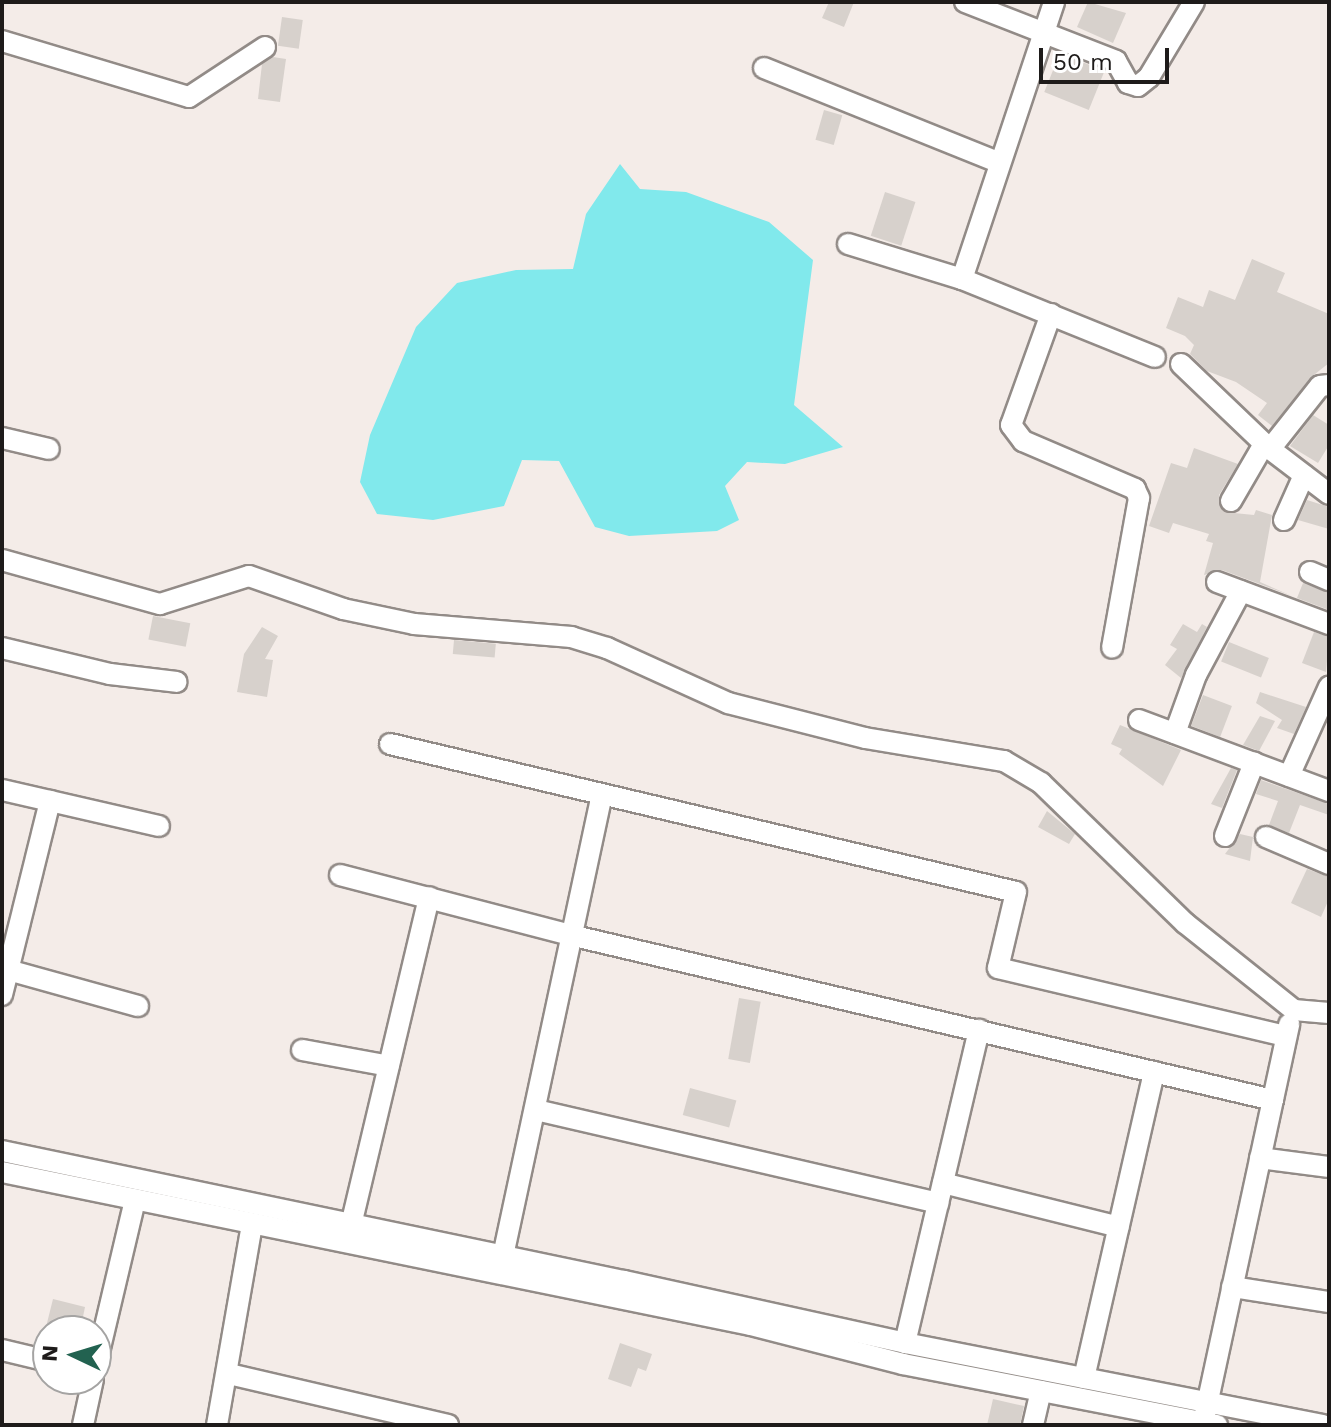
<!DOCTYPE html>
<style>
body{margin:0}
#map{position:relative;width:1331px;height:1427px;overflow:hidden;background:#f4ece8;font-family:"Work Sans",sans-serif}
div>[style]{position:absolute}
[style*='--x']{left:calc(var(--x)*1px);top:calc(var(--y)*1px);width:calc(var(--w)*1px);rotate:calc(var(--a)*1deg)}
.water>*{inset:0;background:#81e9ec}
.building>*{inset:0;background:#d7d1cc;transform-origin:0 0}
.roads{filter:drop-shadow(2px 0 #928b87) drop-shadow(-2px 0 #928b87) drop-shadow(0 2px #928b87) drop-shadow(0 -2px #928b87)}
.street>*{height:20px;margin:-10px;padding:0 10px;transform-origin:10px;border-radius:10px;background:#fff}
span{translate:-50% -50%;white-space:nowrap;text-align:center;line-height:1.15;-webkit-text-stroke:6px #fff;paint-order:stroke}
.frame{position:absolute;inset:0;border:4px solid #1e1b1a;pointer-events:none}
.north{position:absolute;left:32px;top:1315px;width:80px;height:80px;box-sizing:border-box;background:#fff;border:2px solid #a5a4a3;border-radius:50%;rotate:274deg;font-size:22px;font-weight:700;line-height:32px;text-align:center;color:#1e1b1a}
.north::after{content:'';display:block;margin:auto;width:28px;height:36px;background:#226250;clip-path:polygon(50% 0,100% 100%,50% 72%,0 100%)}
.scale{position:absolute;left:1039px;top:48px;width:130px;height:36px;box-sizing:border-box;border:4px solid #1e1b1a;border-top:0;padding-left:10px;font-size:24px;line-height:28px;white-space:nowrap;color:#1e1b1a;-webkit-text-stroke:6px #fff;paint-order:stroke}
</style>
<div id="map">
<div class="water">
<div style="clip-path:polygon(620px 164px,640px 189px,686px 192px,769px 222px,813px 260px,794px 405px,843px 447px,785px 464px,747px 462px,725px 486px,739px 520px,717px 531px,629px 536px,595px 527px,559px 461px,522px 460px,504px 506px,433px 520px,377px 514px,360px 482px,370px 435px,416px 327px,457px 283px,516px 270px,573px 269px,586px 214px)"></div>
</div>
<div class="building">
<div style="clip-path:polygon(829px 2px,854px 2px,844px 27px,822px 18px)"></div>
<div style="clip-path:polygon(1088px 2px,1126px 13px,1113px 43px,1077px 27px)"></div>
<div style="left:282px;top:17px;width:21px;height:29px;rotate:8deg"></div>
<div style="left:1060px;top:53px;width:48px;height:42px;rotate:22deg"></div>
<div style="clip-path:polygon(273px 57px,286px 59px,280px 102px,258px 99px,262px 64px)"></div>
<div style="left:824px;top:110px;width:19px;height:31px;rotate:16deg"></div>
<div style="left:885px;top:192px;width:32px;height:46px;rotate:18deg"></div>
<div style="clip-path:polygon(1252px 259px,1285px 273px,1277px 292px,1329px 314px,1329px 363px,1310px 378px,1272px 426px,1258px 415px,1267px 403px,1236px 382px,1207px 371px,1190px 354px,1194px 345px,1185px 336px,1166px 328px,1178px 297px,1203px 307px,1209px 290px,1235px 300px)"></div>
<div style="clip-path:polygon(1313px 415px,1329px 425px,1329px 445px,1318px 463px,1290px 446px)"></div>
<div style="clip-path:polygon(1194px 448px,1238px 464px,1219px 495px,1224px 512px,1254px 515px,1256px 510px,1272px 515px,1260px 582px,1292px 596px,1222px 570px,1204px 575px,1213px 543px,1206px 541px,1209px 534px,1173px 523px,1169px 533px,1149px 526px,1171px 463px,1187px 468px)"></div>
<div style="clip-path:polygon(1307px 500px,1329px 507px,1329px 529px,1298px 520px)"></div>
<div style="clip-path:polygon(1303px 583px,1329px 593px,1329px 610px,1297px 598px)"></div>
<div style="left:153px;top:616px;width:38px;height:24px;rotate:11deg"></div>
<div style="clip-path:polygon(1183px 624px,1197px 632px,1202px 624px,1207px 627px,1181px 678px,1165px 665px,1177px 649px,1170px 645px)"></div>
<div style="clip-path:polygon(262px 627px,278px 636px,265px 659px,273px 660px,267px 697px,237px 692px,244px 654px)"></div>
<div style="clip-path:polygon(1314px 632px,1329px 637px,1326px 672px,1302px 663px)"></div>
<div style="left:454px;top:640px;width:42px;height:14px;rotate:5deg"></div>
<div style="left:1229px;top:642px;width:43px;height:21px;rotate:22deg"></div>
<div style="clip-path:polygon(1260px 692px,1306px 707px,1294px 734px,1277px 728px,1282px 720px,1256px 703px)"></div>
<div style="left:1203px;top:695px;width:31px;height:33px;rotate:21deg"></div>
<div style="clip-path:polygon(1260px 716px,1275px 721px,1259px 751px,1243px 745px)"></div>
<div style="clip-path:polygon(1120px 725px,1181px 750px,1163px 786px,1119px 754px,1122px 749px,1111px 744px)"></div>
<div style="clip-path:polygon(1231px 768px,1237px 770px,1222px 808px,1211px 804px)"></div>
<div style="clip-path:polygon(1261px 780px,1329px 804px,1329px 815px,1300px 805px,1289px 833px,1269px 825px,1278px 801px,1256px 794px)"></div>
<div style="clip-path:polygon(1047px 811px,1075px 834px,1069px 844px,1038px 827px)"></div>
<div style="clip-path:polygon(1240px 834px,1253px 837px,1250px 861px,1225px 854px)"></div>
<div style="clip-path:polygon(1307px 869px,1329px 877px,1329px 899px,1321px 917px,1291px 903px)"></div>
<div style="left:739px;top:998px;width:22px;height:62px;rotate:10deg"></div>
<div style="left:690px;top:1088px;width:48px;height:28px;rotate:15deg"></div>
<div style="clip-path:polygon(53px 1299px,85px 1307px,80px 1331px,45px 1331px)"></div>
<div style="clip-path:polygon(620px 1343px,652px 1354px,646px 1371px,638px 1368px,631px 1387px,608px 1379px)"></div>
<div style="clip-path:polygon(993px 1399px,1024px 1406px,1020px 1425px,987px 1425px)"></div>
</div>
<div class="roads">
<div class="street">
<div style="--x:965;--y:2;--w:162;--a:21.3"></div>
<div style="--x:1116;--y:61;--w:25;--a:61"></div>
<div style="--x:1128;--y:83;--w:10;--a:17"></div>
<div style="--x:1138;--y:86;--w:14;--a:-39"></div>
<div style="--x:1149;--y:77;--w:87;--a:-59"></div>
<div style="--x:2;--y:41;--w:195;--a:16.7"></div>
<div style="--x:189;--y:97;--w:91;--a:-33.3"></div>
<div style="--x:764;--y:68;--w:254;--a:21.9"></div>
<div style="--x:848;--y:244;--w:119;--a:17.1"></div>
<div style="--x:962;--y:279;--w:208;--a:22"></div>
<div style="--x:962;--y:279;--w:292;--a:-71.6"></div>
<div style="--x:1051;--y:314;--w:118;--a:109.8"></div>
<div style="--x:1011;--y:425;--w:20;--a:53"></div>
<div style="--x:1023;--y:441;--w:122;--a:23.2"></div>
<div style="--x:1135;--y:489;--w:10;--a:66"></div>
<div style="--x:1139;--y:498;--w:152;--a:100.2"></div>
<div style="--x:1181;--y:364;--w:123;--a:43.7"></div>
<div style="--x:1270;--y:449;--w:74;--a:37.3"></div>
<div style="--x:2;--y:438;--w:48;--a:13.2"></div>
<div style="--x:1270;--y:449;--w:80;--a:-51.6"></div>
<div style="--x:1320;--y:386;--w:9;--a:-6"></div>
<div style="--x:1231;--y:501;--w:66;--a:-59.9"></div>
<div style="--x:1284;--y:520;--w:49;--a:-66"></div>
<div style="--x:2;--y:560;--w:164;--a:15.6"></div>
<div style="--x:160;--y:604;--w:93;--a:-17.5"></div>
<div style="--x:249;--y:576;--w:100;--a:19.3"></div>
<div style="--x:343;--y:609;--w:73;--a:11.9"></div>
<div style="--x:414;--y:624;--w:158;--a:4.7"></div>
<div style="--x:571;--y:637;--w:38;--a:17"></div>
<div style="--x:607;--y:648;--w:133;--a:24.4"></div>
<div style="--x:728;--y:703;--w:141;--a:14.3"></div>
<div style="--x:865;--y:738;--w:141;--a:9.4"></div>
<div style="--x:1004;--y:761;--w:43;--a:30.7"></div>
<div style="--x:1041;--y:783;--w:201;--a:44.2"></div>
<div style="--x:1185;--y:923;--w:139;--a:38.6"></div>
<div style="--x:1294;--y:1010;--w:35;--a:5"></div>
<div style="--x:1310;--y:572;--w:21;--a:23"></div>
<div style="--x:1217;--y:582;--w:120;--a:20.6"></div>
<div style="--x:2;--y:648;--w:111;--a:13.5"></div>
<div style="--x:110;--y:674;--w:67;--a:6.8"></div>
<div style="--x:1139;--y:720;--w:203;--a:20.5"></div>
<div style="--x:1175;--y:733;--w:62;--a:-70.1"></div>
<div style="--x:1196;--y:675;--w:95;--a:-61.8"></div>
<div style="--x:390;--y:744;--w:643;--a:13.3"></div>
<div style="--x:1016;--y:892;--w:78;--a:103.3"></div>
<div style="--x:998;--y:968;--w:295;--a:13.3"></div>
<div style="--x:1289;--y:776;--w:98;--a:-65.8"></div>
<div style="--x:2;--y:790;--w:161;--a:12.9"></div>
<div style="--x:1225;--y:836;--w:79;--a:-68.3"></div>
<div style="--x:1266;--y:837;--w:69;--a:23.2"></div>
<div style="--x:340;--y:875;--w:238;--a:14.6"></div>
<div style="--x:570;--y:935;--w:722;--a:13.21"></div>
<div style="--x:8;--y:970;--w:135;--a:15.5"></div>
<div style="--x:2;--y:995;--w:200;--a:-76.1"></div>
<div style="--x:302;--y:1050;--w:88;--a:10.4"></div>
<div style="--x:536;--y:1110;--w:413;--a:13"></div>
<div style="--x:2;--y:1151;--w:635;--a:11.81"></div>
<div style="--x:624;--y:1281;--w:13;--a:103"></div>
<div style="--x:1260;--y:1158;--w:70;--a:7.4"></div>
<div style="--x:2;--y:1172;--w:764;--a:11.55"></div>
<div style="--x:751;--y:1325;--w:157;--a:14.4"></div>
<div style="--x:903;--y:1364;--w:320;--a:11"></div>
<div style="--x:943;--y:1183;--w:181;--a:14"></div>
<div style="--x:351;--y:1225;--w:337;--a:-76.6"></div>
<div style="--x:503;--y:1256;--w:472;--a:-77.9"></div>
<div style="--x:624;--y:1281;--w:288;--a:12.4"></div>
<div style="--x:905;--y:1343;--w:426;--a:11.1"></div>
<div style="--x:1232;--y:1287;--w:98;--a:8.8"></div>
<div style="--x:905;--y:1343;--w:322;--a:-76.7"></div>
<div style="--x:2;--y:1350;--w:47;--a:13.4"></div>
<div style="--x:96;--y:1365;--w:170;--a:-76.7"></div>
<div style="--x:229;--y:1374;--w:225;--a:13.1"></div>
<div style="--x:1084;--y:1378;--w:314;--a:-77.1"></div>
<div style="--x:1205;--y:1414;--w:399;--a:-77.8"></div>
<div style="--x:83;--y:1425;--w:47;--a:-77.7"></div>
<div style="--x:217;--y:1425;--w:203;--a:-80.1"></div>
<div style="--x:1033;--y:1425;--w:35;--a:-77"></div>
</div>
</div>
<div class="frame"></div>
<div class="north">N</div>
<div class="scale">50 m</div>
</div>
